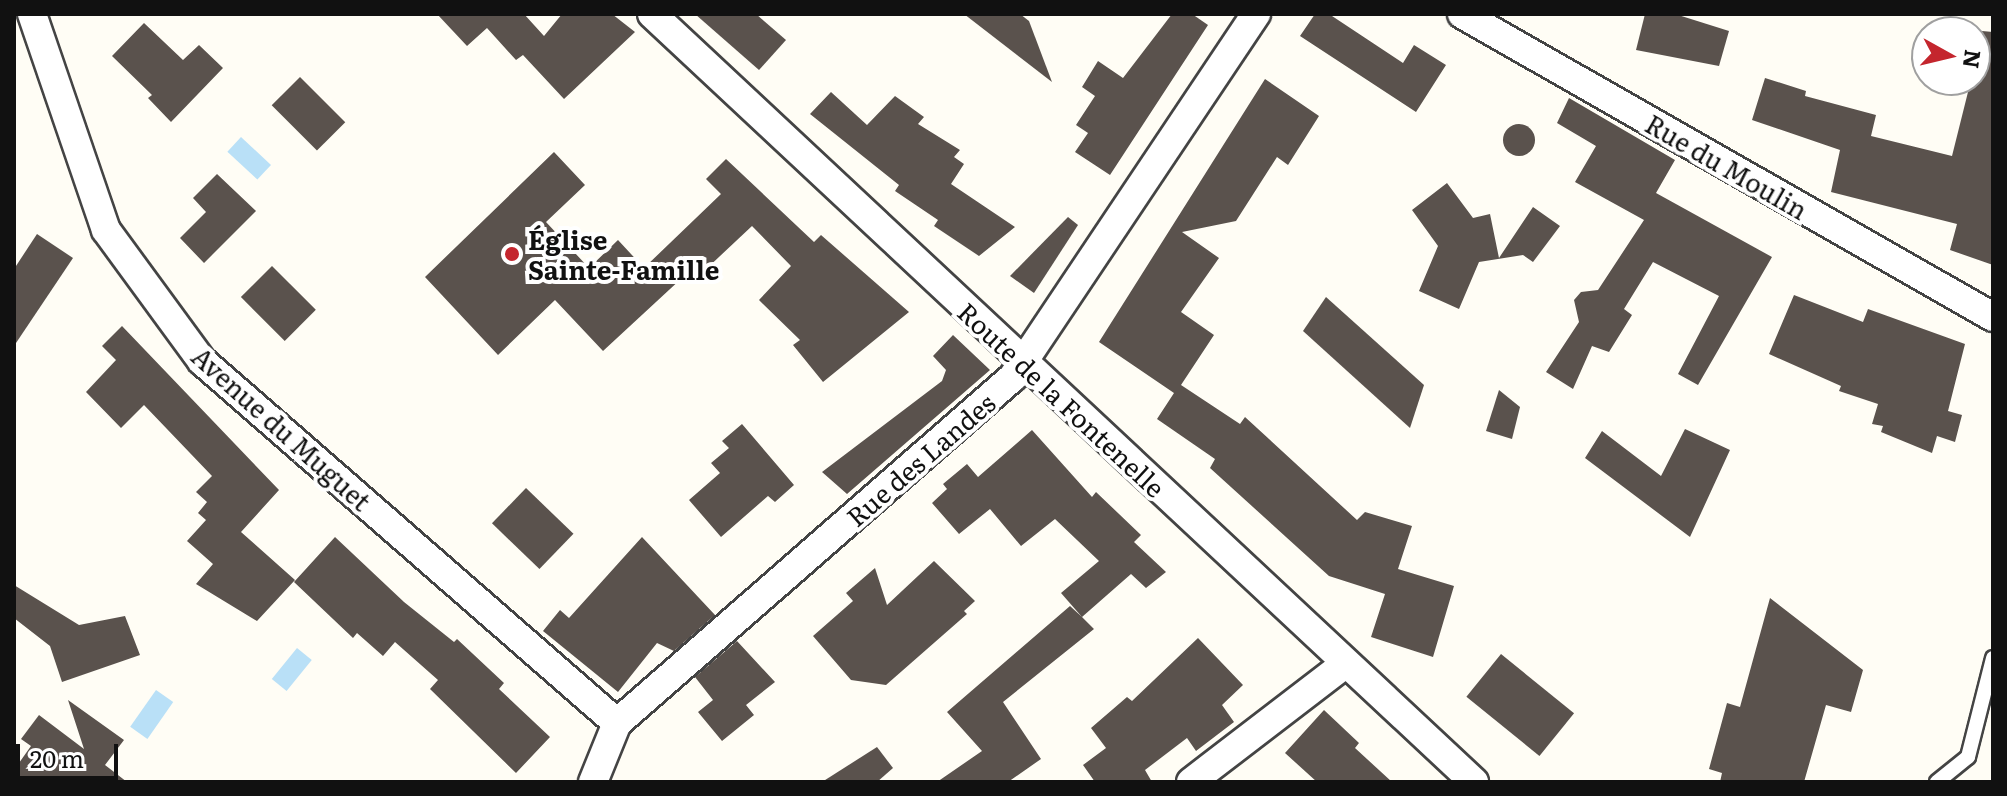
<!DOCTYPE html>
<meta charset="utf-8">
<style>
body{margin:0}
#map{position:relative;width:2007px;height:796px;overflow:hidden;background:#fffdf5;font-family:Literata,serif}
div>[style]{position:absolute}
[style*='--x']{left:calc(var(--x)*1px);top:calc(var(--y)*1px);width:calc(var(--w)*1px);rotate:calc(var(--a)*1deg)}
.water>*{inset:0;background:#b9e0f7;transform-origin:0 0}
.building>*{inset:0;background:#5a524d;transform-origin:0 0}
.round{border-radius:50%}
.roads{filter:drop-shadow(2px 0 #444) drop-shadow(-2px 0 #444) drop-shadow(0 2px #444) drop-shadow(0 -2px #444)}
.service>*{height:14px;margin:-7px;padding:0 7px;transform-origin:7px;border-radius:7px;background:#fff}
.minor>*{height:28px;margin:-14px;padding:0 14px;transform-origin:14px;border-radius:14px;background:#fff}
.dots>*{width:22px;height:22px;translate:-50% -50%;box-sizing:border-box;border:4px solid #fff;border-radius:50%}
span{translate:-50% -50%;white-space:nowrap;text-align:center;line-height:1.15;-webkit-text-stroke:8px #fff;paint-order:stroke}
.street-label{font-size:26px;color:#111}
.poi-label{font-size:26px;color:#111;font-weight:700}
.left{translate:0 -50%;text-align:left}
.frame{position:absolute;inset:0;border:16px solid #111;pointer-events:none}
.north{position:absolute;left:1911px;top:16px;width:80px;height:80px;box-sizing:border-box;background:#fff;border:2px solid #a0a0a0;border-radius:50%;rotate:98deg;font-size:22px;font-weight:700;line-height:32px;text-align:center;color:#111}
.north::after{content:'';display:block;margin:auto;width:28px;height:36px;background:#c4262e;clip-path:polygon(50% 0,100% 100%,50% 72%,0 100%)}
.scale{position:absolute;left:16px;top:744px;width:102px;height:36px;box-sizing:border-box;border:4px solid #111;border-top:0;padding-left:10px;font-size:24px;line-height:28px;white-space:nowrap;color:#111;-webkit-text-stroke:6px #fff;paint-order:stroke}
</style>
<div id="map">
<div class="water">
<div style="left:241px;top:137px;width:41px;height:20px;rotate:43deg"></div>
<div style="left:297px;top:648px;width:19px;height:40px;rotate:39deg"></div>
<div style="left:156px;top:690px;width:21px;height:45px;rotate:35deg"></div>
</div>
<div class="building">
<div style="clip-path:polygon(437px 14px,524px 14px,544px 36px,562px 14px,612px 14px,635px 32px,564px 99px,523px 55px,516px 60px,487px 28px,467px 46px)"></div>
<div style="clip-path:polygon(695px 14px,756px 14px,786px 40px,759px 70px)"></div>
<div style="clip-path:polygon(964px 14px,1020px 14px,1029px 21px,1052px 82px)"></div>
<div style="clip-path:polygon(1172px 14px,1192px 14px,1208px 25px,1110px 175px,1075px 152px,1088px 133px,1076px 125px,1095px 96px,1082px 87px,1098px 61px,1123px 78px)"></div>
<div style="clip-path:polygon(1315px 14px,1329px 14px,1403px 63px,1414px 45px,1446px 65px,1416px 112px,1300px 36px)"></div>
<div style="clip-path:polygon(1645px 14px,1675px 14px,1729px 31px,1719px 66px,1636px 50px)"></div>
<div style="clip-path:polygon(144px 23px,183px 60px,199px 45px,223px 68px,171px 122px,148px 98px,152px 95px,112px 56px)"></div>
<div style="clip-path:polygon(1982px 31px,1993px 32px,1993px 265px,1950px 250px,1957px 224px,1831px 192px,1840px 150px,1752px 120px,1765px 78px,1806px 91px,1805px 96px,1876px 115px,1871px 136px,1952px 156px,1971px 80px,1975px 80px)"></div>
<div style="left:300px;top:77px;width:64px;height:40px;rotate:45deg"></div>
<div style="clip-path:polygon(1265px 79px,1319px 116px,1288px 165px,1277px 157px,1236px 221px,1182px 232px,1219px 258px,1181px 312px,1214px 335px,1181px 385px,1240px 424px,1245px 417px,1357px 520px,1365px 512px,1412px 526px,1398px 569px,1454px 586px,1433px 657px,1371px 637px,1385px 594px,1329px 576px,1210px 468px,1215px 459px,1157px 419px,1174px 393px,1099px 342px)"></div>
<div style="clip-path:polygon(831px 92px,867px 125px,895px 96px,924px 117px,918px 124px,960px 150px,954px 157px,964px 164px,951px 184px,1015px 227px,979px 256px,934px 226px,938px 220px,895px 191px,899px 185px,810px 114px)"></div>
<div style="clip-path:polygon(1569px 98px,1675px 160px,1656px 193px,1772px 257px,1698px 385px,1678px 374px,1719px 296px,1653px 262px,1624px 309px,1632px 315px,1609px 352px,1592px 346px,1573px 389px,1546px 372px,1579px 322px,1574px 300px,1581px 292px,1598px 290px,1644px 220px,1575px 182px,1596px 146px,1557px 123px)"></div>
<div class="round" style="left:1503px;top:124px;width:32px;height:32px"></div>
<div style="clip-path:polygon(554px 152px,585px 185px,546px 222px,589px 268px,618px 240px,644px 268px,721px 194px,706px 179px,726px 159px,814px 242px,821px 235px,909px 312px,823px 382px,793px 345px,800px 340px,759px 300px,791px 266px,752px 226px,703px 272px,696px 265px,603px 351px,555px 300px,498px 355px,425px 277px)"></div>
<div style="clip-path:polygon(217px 174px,256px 211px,204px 263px,180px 238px,206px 212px,193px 198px)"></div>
<div style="clip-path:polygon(1447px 183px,1473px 218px,1490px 214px,1499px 258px,1533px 207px,1560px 226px,1533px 262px,1523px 255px,1479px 262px,1459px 309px,1419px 291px,1438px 246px,1412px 210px)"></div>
<div style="clip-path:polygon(1068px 217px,1078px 225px,1034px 293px,1010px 276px)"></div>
<div style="clip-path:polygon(37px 234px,73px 258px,14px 346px,14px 269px)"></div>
<div style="left:272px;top:266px;width:62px;height:44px;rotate:45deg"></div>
<div style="clip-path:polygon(1794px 295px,1863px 322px,1868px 309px,1965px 344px,1948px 411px,1962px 415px,1955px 442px,1937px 436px,1932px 453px,1881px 432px,1883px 426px,1872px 424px,1878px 404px,1839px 391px,1841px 386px,1769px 354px)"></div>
<div style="clip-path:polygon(1326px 297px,1424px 385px,1410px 428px,1303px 331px)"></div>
<div style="clip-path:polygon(122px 326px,279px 490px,241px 532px,295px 580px,257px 621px,196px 584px,213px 564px,187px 541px,206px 520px,198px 513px,207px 502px,196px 492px,212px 476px,144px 405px,121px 428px,86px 392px,116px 360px,102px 346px)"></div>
<div style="clip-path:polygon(953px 335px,990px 370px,847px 494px,822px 472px,942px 381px,946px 370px,933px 356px)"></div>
<div style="clip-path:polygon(1499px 390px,1520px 407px,1512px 439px,1486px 431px)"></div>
<div style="clip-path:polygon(742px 424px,794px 485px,775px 502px,768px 496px,721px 537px,689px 500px,720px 473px,711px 463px,729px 448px,722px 441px)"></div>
<div style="clip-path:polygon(1685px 429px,1730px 450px,1690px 537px,1585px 458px,1602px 431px,1661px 476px)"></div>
<div style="clip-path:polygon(1032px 430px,1092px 497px,1096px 492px,1141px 535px,1134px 542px,1166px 572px,1146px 588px,1131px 574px,1082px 617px,1094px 629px,1003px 702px,1041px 759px,1008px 782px,937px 782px,982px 751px,947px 712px,1070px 606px,1082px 617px,1061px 593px,1099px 561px,1055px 519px,1021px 546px,990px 509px,959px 534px,932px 503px,947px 489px,943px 484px,967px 464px,978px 477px)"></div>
<div style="left:526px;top:488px;width:66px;height:49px;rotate:44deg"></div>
<div style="clip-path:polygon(335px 537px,404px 602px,454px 642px,457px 639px,504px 683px,499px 689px,550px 737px,516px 773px,430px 689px,438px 680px,395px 642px,383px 656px,357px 633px,353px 638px,294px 582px)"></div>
<div style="clip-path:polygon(642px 537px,715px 615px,674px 651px,657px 643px,618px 692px,543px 631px,560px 610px,569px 618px)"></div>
<div style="clip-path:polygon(934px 561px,975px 601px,964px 611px,967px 614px,886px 685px,851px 680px,813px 636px,853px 601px,846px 593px,875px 568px,887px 605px)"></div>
<div style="clip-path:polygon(14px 585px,79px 625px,125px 616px,140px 655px,62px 682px,50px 646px,14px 618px)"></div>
<div style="clip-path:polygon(1770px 598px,1863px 670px,1851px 712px,1826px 705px,1804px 782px,1720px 782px,1722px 773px,1709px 769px,1727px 703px,1740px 707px)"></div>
<div style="clip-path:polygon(1198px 638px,1243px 685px,1222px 705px,1234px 722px,1196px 751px,1187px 738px,1145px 770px,1152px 782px,1095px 782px,1083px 765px,1106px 748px,1091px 728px,1127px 697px,1132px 701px)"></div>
<div style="clip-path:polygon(737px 641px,775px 682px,746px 705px,754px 715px,722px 741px,698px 712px,713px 700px,695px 677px)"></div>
<div style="left:1501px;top:654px;width:94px;height:55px;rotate:39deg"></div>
<div style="clip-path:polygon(68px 700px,124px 740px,105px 765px,127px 782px,14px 782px,14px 770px,31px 746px,21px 739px,39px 715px,84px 749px)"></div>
<div style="clip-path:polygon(1324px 710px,1359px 743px,1355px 748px,1392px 782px,1317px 782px,1285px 753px)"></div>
<div style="clip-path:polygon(877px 747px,893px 768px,877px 782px,822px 782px)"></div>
</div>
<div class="roads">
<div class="service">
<div style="--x:1937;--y:782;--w:40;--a:-39"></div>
<div style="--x:1968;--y:757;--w:102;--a:-75.8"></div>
</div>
<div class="minor">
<div style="--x:32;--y:14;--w:228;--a:71.1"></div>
<div style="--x:106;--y:230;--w:162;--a:53.8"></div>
<div style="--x:202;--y:361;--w:551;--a:41.1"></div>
<div style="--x:652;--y:14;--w:1125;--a:43.05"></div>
<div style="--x:1462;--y:14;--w:611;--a:29.71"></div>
<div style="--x:593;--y:782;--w:64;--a:-67.9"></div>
<div style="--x:617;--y:723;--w:526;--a:-41.14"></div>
<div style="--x:1013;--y:377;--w:437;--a:-56.2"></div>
<div style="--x:1191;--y:782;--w:195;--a:-37.5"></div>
</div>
</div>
<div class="dots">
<div style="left:512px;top:254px;background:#c4262e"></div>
</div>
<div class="street-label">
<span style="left:1727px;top:166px;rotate:30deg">Rue du Moulin</span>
<span style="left:1062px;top:399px;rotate:43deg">Route de la Fontenelle</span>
<span style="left:282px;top:428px;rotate:42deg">Avenue du Muguet</span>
<span style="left:920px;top:459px;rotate:-41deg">Rue des Landes</span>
</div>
<div class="poi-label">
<span class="left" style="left:528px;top:254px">Église<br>Sainte-Famille</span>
</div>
<div class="frame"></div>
<div class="north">N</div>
<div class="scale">20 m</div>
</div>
